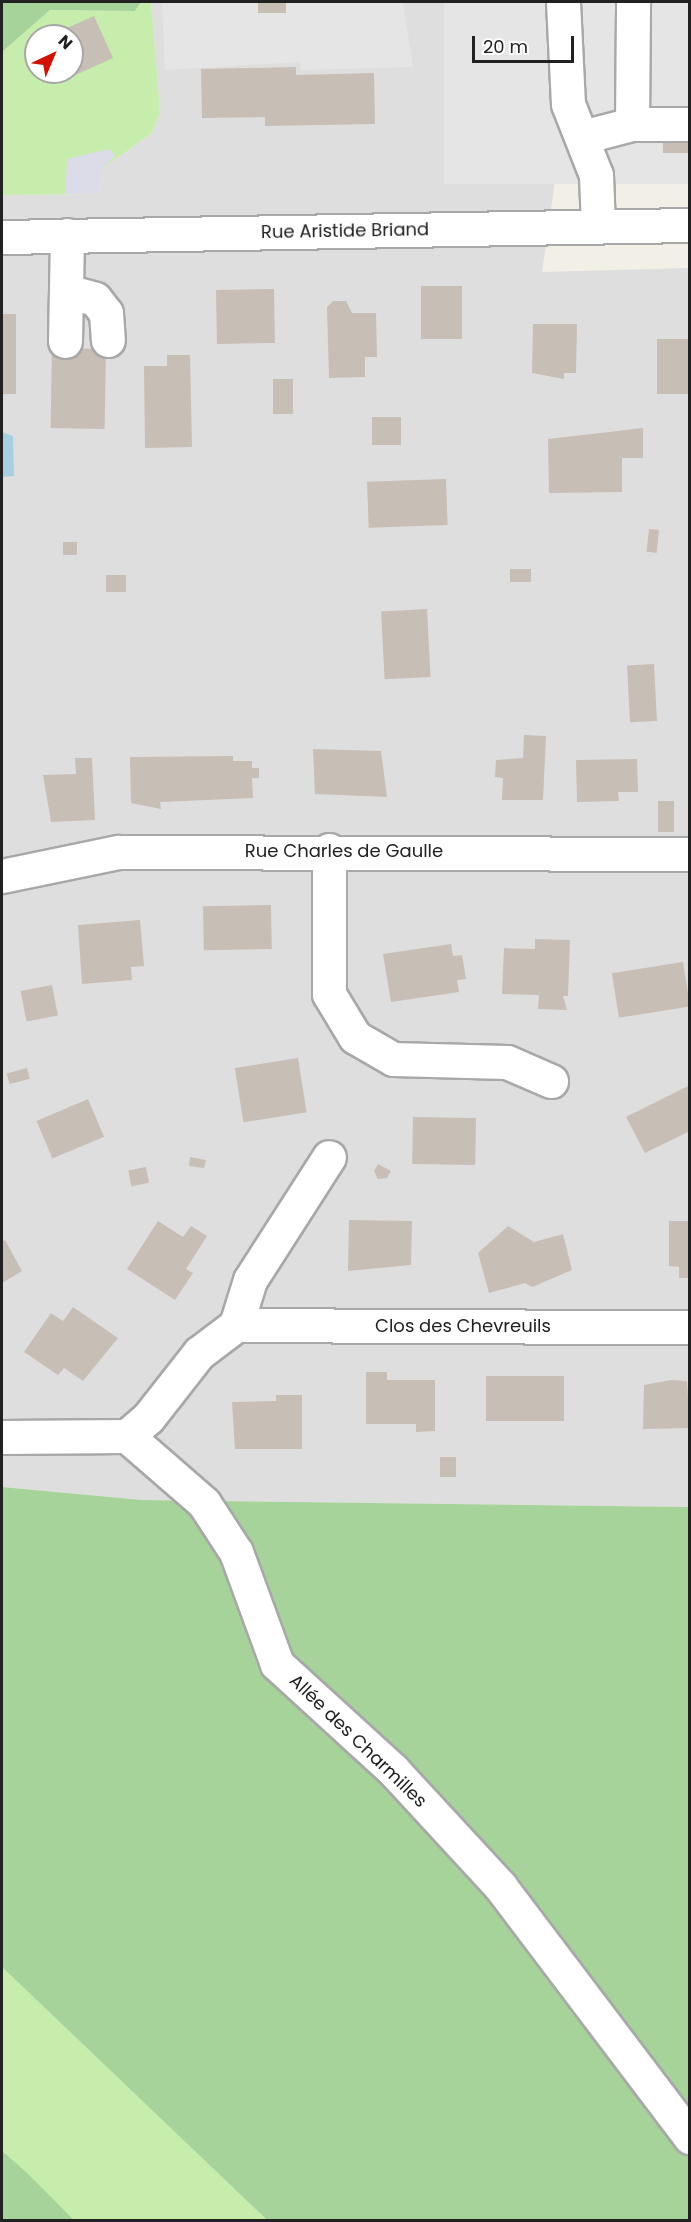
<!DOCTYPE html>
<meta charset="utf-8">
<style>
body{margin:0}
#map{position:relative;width:691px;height:2222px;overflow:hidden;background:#f2efe7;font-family:Poppins,sans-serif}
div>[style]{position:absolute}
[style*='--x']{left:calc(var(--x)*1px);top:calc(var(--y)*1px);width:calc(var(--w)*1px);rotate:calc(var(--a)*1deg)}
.residential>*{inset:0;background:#dfdede}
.grass>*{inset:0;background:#c7edac;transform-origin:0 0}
.forest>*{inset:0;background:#a6d39a}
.parking>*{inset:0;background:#e5e5e5;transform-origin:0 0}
.plaza>*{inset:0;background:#dcdbe8}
.water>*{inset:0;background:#a6cfe1}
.building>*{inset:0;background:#c7beb6;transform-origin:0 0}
.roads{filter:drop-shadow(2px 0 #a8a8a8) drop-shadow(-2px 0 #a8a8a8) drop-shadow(0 2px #a8a8a8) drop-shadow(0 -2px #a8a8a8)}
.minor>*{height:33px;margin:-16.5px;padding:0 16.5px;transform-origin:16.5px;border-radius:16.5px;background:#fff}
span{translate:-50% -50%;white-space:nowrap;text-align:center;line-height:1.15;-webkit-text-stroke:5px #fff;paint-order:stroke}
.street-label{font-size:18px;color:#212121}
.frame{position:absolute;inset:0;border:3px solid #212121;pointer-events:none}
.north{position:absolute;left:24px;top:24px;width:60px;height:60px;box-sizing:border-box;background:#fff;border:2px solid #a6a6a6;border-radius:50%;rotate:44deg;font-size:16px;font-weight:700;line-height:24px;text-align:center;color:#212121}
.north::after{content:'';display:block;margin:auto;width:21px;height:27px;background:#d21100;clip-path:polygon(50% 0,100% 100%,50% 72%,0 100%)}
.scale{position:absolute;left:472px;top:36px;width:102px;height:27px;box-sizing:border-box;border:3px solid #212121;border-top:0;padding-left:8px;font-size:18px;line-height:21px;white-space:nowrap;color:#212121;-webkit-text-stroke:4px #fff;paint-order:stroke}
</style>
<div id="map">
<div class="residential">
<div style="clip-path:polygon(151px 2px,444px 2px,446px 184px,555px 181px,542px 272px,689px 268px,689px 1507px,142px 1500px,2px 1487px,2px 195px,99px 194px,100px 170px,152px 133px,160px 112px)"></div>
</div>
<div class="grass">
<div style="clip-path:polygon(evenodd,141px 2px,151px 2px,160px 112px,152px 133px,100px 170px,99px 194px,2px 195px,2px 52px,50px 10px,135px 11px,141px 2px,36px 36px,72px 36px,72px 72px,36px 72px,36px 36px)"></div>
<div style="left:630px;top:176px;width:59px;height:8px"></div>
<div style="clip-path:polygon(2px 1967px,267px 2220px,74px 2220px,2px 2151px)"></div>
</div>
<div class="forest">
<div style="clip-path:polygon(2px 2px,141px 2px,135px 11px,50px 10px,2px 52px)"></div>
<div style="clip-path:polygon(2px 1487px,142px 1500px,689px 1507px,689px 2220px,267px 2220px,2px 1967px)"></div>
<div style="clip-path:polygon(2px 2151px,26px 2172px,74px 2220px,2px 2220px)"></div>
</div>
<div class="parking">
<div style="clip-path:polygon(162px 2px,403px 2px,413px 67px,301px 70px,300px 62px,165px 70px)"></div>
<div style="left:444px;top:2px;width:245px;height:182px"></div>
</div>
<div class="plaza">
<div style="clip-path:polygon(109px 149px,115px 156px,100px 170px,99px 194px,65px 194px,67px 159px)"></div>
</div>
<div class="water">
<div style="clip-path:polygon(2px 432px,13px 436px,14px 476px,2px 477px)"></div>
</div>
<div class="building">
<div style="left:258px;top:2px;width:28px;height:11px"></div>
<div style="clip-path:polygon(94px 16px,113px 58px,71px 77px,72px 36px,49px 36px)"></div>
<div style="clip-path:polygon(296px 67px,296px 75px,374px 73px,375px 124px,265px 126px,265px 117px,202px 118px,201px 69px)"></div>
<div style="left:663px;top:112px;width:27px;height:41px"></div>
<div style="left:421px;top:286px;width:41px;height:53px"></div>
<div style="left:274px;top:289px;width:54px;height:58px;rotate:89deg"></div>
<div style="clip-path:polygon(333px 301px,346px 301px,352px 313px,376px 313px,377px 357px,365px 357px,365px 377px,329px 378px,327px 307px)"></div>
<div style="left:2px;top:314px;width:14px;height:80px"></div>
<div style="clip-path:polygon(533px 324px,577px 324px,576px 373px,564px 373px,564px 379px,532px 373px)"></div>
<div style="left:690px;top:339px;width:55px;height:33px;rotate:90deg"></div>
<div style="left:52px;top:348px;width:54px;height:80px;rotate:1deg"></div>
<div style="clip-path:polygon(167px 355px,190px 355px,192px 447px,145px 448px,144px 366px,167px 366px)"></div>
<div style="left:273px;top:379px;width:20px;height:35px"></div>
<div style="left:401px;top:417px;width:28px;height:29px;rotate:90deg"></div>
<div style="clip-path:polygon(643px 428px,643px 458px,622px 458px,622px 492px,549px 493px,548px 439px)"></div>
<div style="left:446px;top:479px;width:46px;height:79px;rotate:88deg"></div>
<div style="left:649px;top:529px;width:10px;height:23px;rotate:6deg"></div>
<div style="left:63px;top:542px;width:14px;height:13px"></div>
<div style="left:510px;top:569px;width:21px;height:13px"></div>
<div style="left:126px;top:575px;width:17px;height:20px;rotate:90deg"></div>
<div style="left:427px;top:609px;width:68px;height:46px;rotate:87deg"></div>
<div style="left:654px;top:664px;width:57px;height:27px;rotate:87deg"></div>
<div style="clip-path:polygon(524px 735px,546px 736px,543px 800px,502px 800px,503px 778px,495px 777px,496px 760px,523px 758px)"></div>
<div style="clip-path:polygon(313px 749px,381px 751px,387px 797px,315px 794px)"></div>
<div style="clip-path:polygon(233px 756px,233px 761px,252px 761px,252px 768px,259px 768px,259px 778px,252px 778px,253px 798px,160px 802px,161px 809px,131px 803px,130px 757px)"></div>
<div style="clip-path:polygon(75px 758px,92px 758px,95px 820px,51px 822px,43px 775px,76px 774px)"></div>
<div style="clip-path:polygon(637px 759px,638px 792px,618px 792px,619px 801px,577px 802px,576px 760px)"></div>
<div style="left:658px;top:801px;width:16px;height:31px"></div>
<div style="left:271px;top:905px;width:44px;height:68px;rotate:89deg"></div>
<div style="clip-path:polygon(140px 920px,144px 966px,131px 967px,132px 980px,82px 984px,78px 925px)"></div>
<div style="clip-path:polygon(535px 939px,570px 940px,568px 996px,563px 996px,567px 1010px,538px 1009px,539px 995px,502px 994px,504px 948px,535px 949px)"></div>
<div style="clip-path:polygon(451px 944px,453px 956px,462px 955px,466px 979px,457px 980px,459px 992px,391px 1002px,383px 954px)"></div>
<div style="left:683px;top:962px;width:45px;height:72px;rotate:81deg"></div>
<div style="left:52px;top:985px;width:31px;height:32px;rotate:79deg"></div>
<div style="left:298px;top:1058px;width:55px;height:64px;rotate:81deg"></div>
<div style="left:27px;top:1068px;width:11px;height:21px;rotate:75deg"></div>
<div style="clip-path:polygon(690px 1085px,690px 1131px,645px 1153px,626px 1117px)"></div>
<div style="left:88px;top:1099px;width:41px;height:56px;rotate:67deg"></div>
<div style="left:413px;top:1117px;width:63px;height:47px;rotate:1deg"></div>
<div style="clip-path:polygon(190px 1157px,206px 1160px,204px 1168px,189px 1166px)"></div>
<div style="clip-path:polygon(378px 1164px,391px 1171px,387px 1178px,378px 1179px,374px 1171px)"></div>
<div style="left:146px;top:1167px;width:16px;height:18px;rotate:79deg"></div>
<div style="clip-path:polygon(349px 1220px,412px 1221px,411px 1265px,348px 1271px)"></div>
<div style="clip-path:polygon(158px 1221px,183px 1237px,191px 1226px,207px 1236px,186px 1269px,193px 1273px,175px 1300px,127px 1269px)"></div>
<div style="clip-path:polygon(669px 1221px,690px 1221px,690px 1278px,679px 1278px,679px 1267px,669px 1266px)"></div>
<div style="clip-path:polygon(508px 1226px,534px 1242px,563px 1234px,572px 1270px,532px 1287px,525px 1283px,489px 1293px,478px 1253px)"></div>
<div style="clip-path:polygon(5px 1240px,22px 1271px,2px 1283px,2px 1242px)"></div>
<div style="clip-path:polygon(73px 1307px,118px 1338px,83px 1381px,64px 1368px,58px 1375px,24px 1352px,51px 1313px,63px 1321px)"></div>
<div style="clip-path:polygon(366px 1372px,387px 1372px,387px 1380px,435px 1380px,435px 1431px,416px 1432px,416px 1424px,366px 1424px)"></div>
<div style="left:486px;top:1376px;width:78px;height:45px"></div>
<div style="clip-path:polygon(671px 1380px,687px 1381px,690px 1428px,643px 1429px,644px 1385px)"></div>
<div style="clip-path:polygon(276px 1395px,302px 1395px,302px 1449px,235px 1449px,232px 1402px,276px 1401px)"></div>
<div style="left:456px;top:1457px;width:20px;height:16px;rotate:90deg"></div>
</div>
<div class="roads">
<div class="minor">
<div style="--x:563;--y:2;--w:102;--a:87.2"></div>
<div style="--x:568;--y:104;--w:76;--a:68.5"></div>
<div style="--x:596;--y:175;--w:51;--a:87.8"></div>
<div style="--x:632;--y:124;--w:122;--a:-89.5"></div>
<div style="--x:582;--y:137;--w:52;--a:-14.6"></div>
<div style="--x:632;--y:124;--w:58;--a:0"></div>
<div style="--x:2;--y:237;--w:688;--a:-1"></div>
<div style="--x:66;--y:291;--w:30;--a:15"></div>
<div style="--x:95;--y:299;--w:18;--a:52"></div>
<div style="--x:106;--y:313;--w:27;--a:86"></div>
<div style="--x:65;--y:341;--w:106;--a:-88.9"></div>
<div style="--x:329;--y:850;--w:144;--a:90"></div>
<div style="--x:329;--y:994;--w:50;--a:58.8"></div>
<div style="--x:355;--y:1037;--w:44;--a:30.1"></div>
<div style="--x:393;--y:1059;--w:114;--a:1.5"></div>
<div style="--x:507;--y:1062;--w:48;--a:23.4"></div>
<div style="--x:2;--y:876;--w:118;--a:-11.7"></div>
<div style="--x:118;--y:852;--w:572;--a:0.2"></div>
<div style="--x:236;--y:1325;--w:47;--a:-72.7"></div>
<div style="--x:250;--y:1280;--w:146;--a:-57.3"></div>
<div style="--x:127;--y:1436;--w:28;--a:-41"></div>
<div style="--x:148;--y:1418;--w:83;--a:-51.9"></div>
<div style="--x:199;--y:1353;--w:46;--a:-37.1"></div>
<div style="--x:236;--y:1325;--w:454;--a:0.3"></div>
<div style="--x:2;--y:1437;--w:125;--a:-0.5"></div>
<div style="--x:127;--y:1436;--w:102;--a:41"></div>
<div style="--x:204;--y:1503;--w:59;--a:56.9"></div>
<div style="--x:236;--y:1552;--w:119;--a:69.9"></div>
<div style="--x:277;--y:1664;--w:157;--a:42.4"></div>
<div style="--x:393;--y:1770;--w:158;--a:47.3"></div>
<div style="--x:500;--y:1886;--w:315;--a:52.9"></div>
</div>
</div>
<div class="street-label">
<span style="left:345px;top:231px;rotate:-1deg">Rue Aristide Briand</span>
<span style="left:344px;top:851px">Rue Charles de Gaulle</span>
<span style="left:463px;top:1326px">Clos des Chevreuils</span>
<span style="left:358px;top:1741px;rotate:44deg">Allée des Charmilles</span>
</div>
<div class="frame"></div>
<div class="north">N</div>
<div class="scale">20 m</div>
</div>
